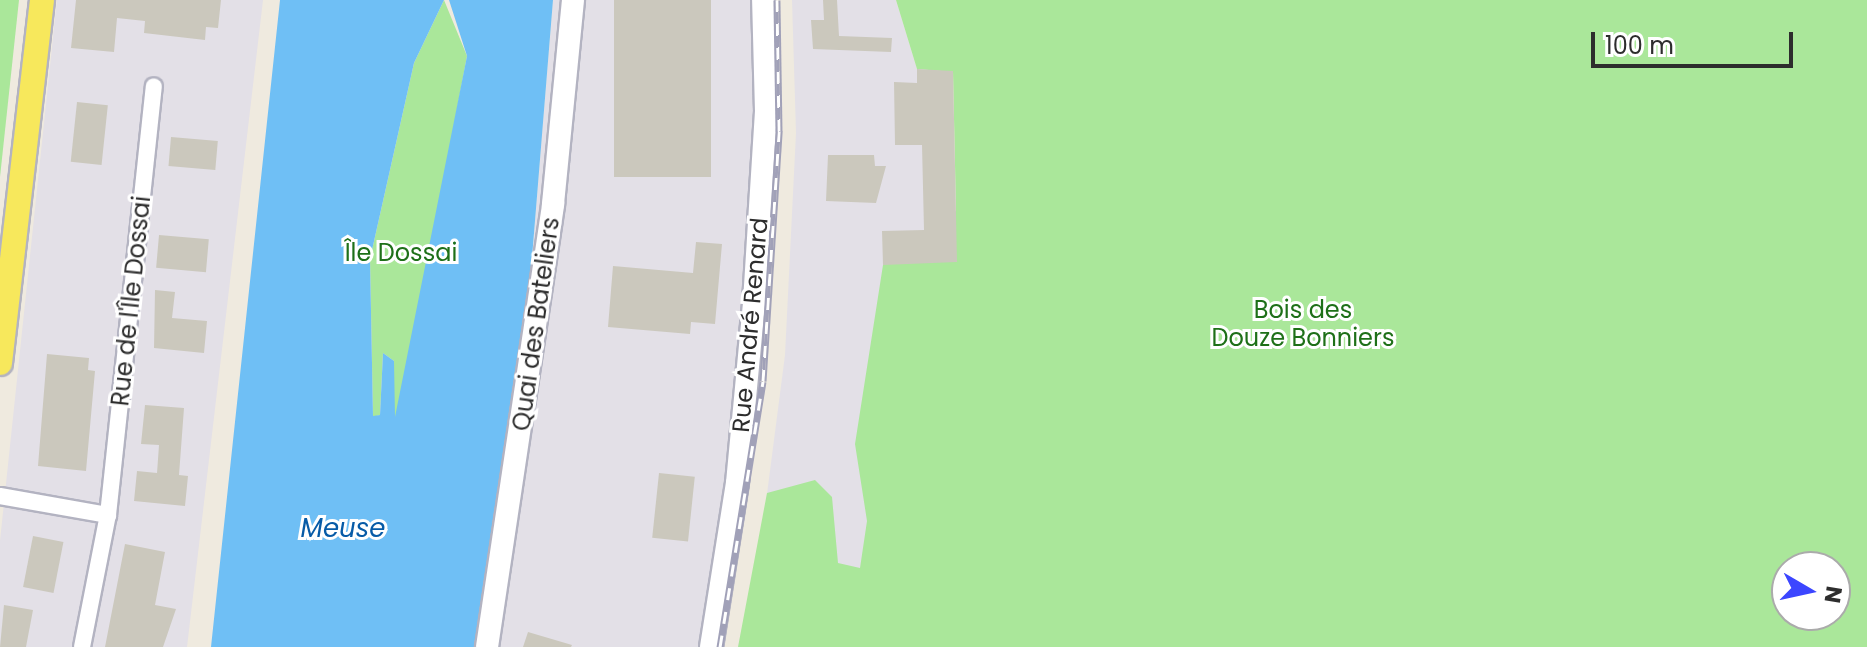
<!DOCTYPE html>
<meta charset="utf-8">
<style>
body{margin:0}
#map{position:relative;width:1867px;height:647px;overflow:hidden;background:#efeadf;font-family:Poppins,sans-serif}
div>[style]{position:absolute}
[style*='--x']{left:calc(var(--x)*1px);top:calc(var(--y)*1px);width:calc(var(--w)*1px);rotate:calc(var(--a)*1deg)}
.industrial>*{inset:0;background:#e3e0e7}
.green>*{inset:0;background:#aae79a}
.water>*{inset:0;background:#6fbff5}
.building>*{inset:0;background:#cbc8bd;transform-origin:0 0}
.roads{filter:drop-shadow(2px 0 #b3b3c1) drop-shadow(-2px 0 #b3b3c1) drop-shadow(0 2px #b3b3c1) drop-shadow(0 -2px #b3b3c1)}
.street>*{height:16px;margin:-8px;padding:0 8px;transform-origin:8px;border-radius:8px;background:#fff}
.secondary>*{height:22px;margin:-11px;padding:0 11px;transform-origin:11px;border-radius:11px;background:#fff}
.primary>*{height:24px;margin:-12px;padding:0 12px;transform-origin:12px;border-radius:12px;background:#f7e85c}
.rail>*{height:7px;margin-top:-3.5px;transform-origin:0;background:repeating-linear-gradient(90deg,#fff 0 12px,#a1a1b8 0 24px);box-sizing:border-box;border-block:2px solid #a1a1b8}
span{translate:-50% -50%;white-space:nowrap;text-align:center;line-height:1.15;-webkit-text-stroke:6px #fff;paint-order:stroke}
.park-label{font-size:24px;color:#1e7018}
.street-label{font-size:24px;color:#2d2d2d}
.water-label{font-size:26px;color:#075ba7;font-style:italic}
.north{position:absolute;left:1771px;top:551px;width:80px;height:80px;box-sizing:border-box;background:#fff;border:2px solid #ababab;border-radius:50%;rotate:99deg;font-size:22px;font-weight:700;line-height:32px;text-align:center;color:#2d2d2d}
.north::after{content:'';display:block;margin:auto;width:28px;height:36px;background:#3c46ff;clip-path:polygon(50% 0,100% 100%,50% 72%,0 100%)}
.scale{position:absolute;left:1591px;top:32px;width:202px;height:36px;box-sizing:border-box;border:4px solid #2d2d2d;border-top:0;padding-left:10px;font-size:24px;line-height:28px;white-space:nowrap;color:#2d2d2d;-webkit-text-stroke:6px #fff;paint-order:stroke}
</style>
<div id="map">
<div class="industrial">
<div style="clip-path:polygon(57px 0,263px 0,187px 647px,0 647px,0 541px)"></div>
<div style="clip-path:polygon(553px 0,767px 0,769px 90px,714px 647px,476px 647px,523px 368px)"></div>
<div style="clip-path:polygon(792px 0,896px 0,917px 69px,953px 71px,916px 552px,738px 647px,760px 548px,785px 355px,796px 133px)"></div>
</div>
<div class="green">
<div style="clip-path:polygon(0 0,19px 0,0 177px)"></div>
<div style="clip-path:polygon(444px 0,467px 56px,401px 406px,395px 418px,390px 413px,394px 361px,383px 353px,380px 415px,373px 417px,370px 259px,414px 63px)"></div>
<div style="clip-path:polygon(evenodd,896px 0,1867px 0,1867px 647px,738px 647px,767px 493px,815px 480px,832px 497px,838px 563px,860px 568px,867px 521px,855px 444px,883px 265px,956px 211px,953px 72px,917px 69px,896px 0,1787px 567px,1835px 567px,1835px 615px,1787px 615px,1787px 567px)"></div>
</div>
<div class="water">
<div style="clip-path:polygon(280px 0,444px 0,414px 63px,370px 259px,373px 416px,380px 415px,383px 353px,394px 361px,395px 417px,467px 56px,449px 0,553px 0,523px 368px,476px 647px,211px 647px)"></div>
</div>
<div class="building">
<div style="clip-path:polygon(76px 0,221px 0,218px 28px,206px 27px,205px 40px,144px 33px,145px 21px,117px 18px,114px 52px,71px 48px)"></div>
<div style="left:614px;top:0;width:97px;height:177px"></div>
<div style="clip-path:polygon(823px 0,837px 0,839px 36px,892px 38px,891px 52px,813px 49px,811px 20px,824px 20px)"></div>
<div style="clip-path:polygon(917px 69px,953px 71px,957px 262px,883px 265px,882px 231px,924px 230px,922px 145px,895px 145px,894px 82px,917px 83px)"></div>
<div style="left:77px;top:102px;width:31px;height:60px;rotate:6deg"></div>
<div style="left:171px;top:137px;width:47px;height:29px;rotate:5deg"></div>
<div style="clip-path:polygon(828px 155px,874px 155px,875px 166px,886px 166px,876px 203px,826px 201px)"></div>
<div style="left:159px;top:235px;width:50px;height:33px;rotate:5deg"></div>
<div style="clip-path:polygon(696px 242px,722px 244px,715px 324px,691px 322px,690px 334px,608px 327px,613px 266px,693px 273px)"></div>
<div style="clip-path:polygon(155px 290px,175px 292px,172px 318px,207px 321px,204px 353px,154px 348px)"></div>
<div style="clip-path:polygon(47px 354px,89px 358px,88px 370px,95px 371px,86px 471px,38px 466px)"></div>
<div style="clip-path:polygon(145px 405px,184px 408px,179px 475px,188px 476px,185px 506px,134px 501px,137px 471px,157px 473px,159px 445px,141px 444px)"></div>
<div style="left:659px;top:473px;width:36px;height:65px;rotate:6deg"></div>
<div style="left:33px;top:536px;width:31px;height:52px;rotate:11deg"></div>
<div style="clip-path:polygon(125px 544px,165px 552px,155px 605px,176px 609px,163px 647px,105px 647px)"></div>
<div style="clip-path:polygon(4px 605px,33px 610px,26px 647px,0 647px)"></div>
<div style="clip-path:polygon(528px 632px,572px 645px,571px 647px,523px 647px)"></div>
</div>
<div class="roads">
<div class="street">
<div style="--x:0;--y:496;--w:110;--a:10"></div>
<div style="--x:82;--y:647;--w:135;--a:-78.9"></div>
<div style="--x:108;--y:515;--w:431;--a:-83.9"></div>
</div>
<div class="secondary">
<div style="--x:487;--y:647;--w:448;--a:-81.5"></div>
<div style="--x:553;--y:204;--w:205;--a:-84.4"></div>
<div style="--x:711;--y:647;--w:166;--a:-81"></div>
<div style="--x:737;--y:483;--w:182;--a:-84.6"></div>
<div style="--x:754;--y:302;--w:191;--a:-86.4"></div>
<div style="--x:766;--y:111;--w:111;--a:-91.5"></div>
</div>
<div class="primary">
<div style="--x:0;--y:363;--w:365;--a:-83.4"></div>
</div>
</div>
<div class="rail">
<div style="--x:720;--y:647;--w:269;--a:-80.8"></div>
<div style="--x:763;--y:381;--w:251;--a:-86.3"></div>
<div style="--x:779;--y:131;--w:131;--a:-90.9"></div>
</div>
<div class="park-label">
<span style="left:401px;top:253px">Île Dossai</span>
<span style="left:1303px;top:324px">Bois des<br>Douze Bonniers</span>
</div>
<div class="street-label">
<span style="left:131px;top:301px;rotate:-84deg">Rue de l'Île Dossai</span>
<span style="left:536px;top:324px;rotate:-82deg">Quai des Bateliers</span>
<span style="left:750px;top:325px;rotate:-85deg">Rue André Renard</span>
</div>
<div class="water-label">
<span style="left:343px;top:529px">Meuse</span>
</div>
<div class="north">N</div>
<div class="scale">100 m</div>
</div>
